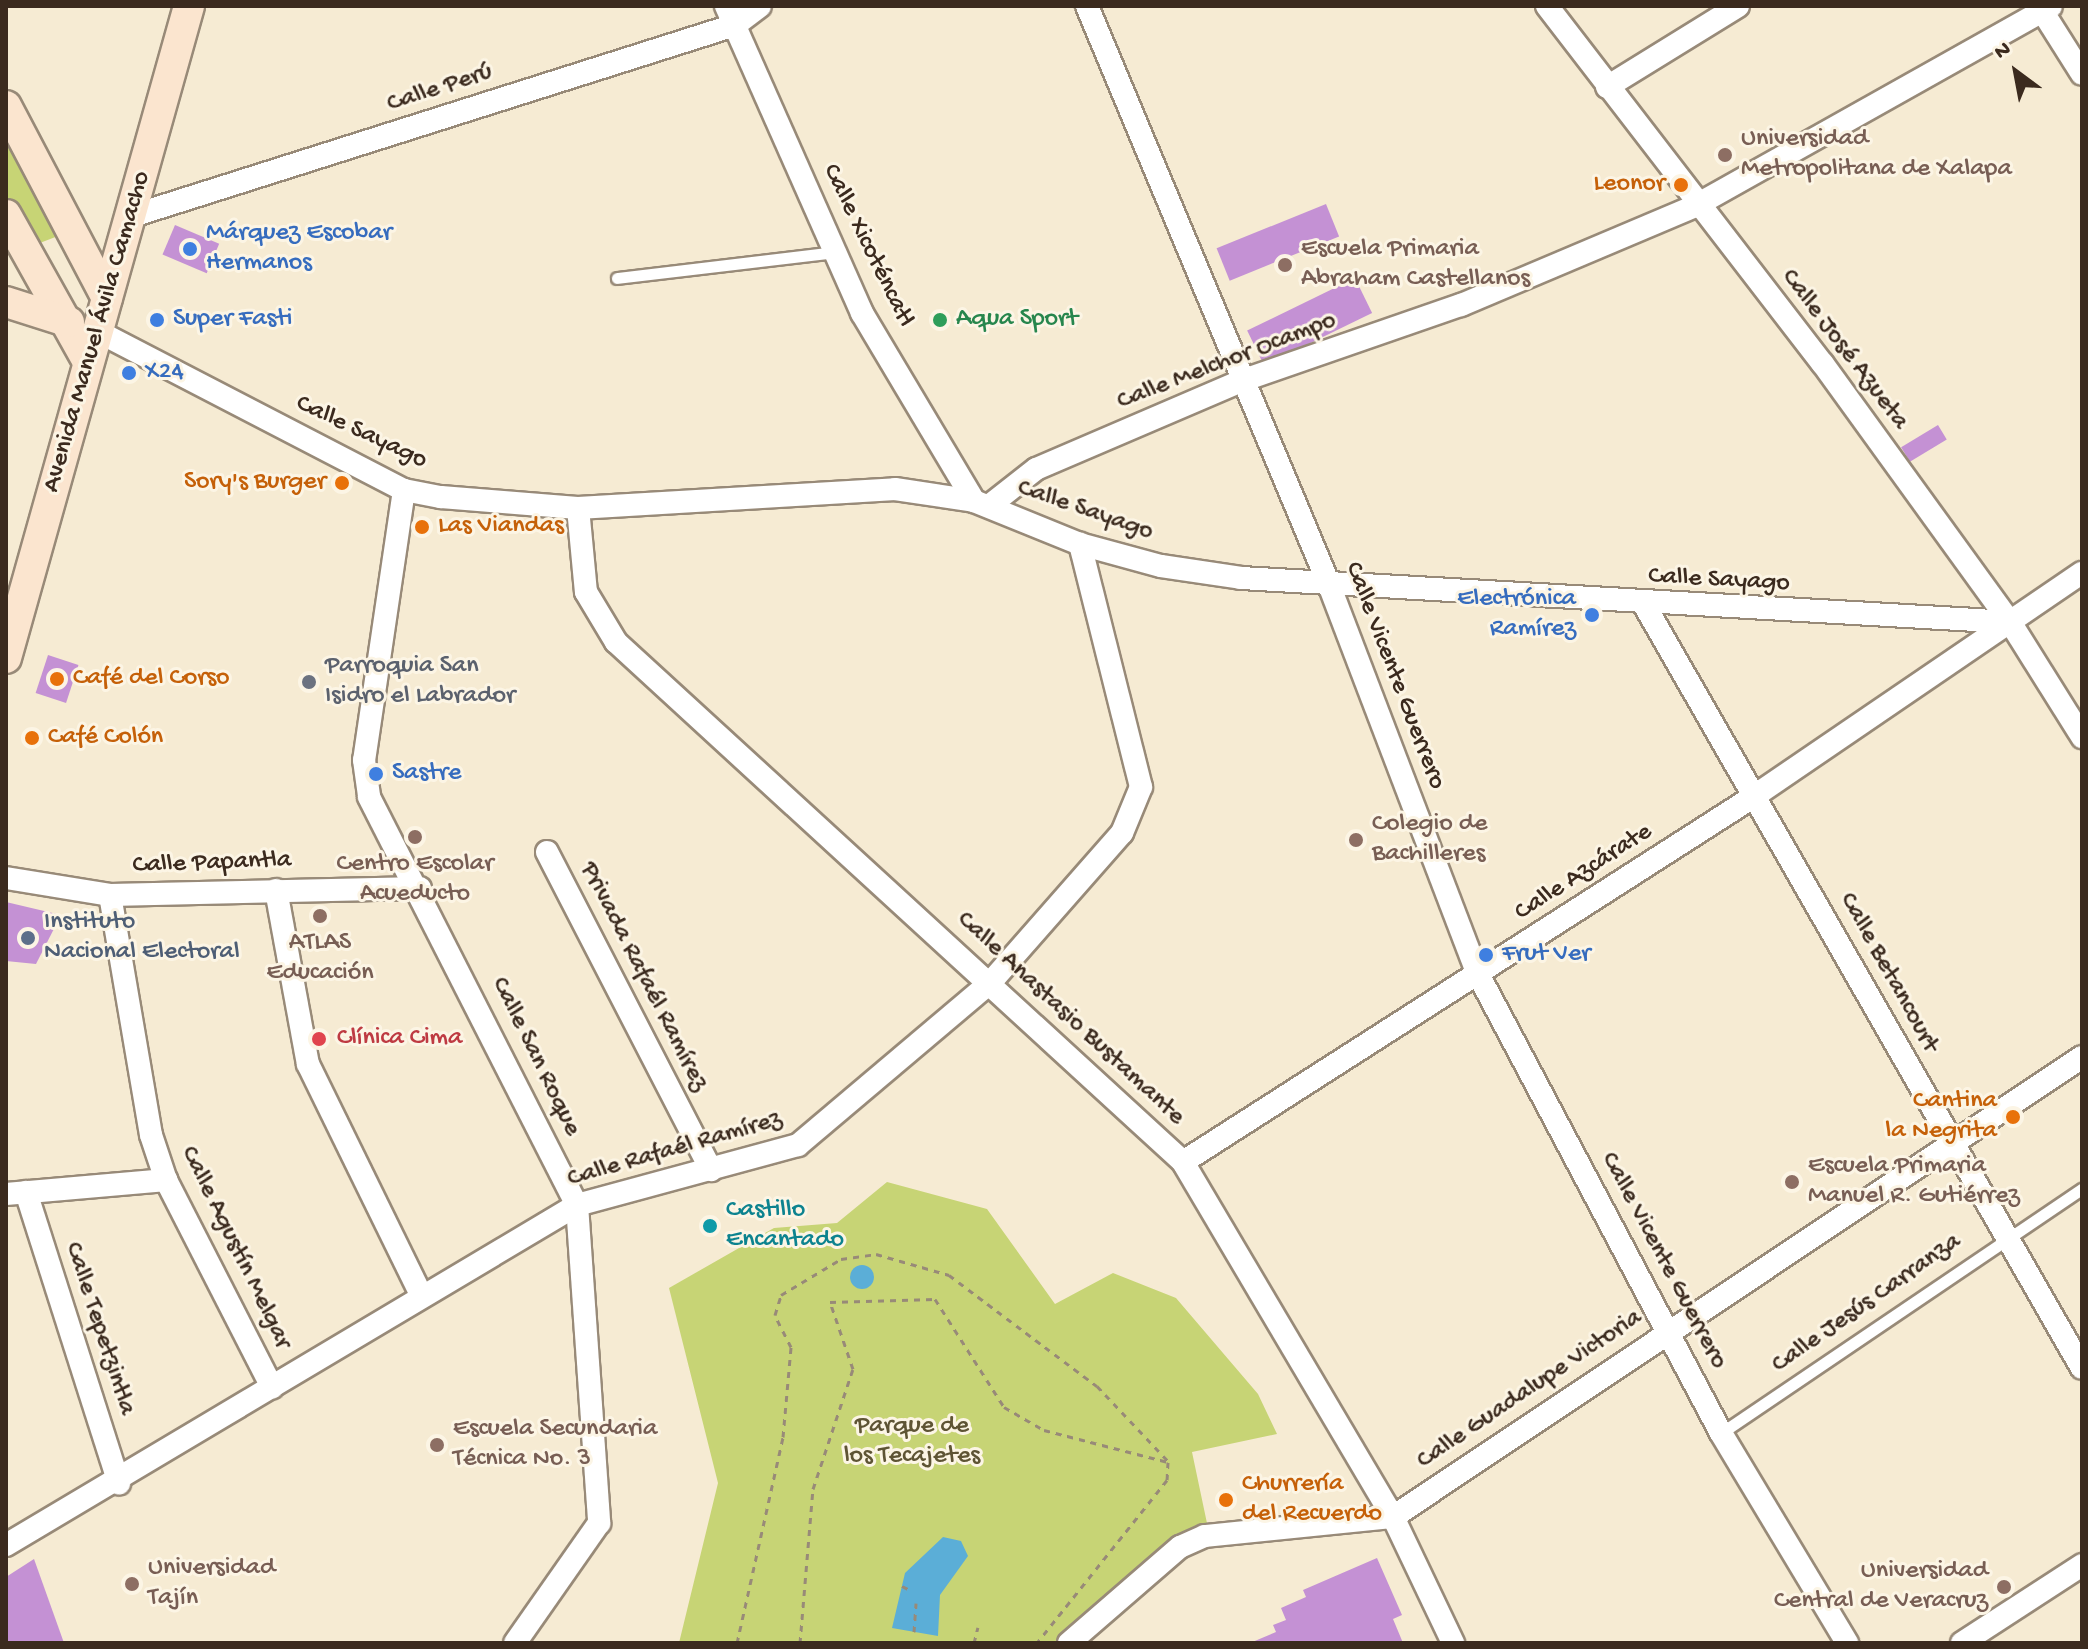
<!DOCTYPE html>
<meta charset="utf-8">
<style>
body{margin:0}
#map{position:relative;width:2088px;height:1649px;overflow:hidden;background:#f6ebd3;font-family:"Gochi Hand",sans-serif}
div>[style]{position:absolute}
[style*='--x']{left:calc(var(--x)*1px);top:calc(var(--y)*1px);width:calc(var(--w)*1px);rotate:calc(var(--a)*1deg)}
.green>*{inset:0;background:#c7d475}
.water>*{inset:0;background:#5baed7}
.round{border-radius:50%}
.building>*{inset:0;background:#c491d4;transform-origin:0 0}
.path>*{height:3px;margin-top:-1.5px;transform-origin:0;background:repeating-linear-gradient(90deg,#988a78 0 6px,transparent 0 12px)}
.roads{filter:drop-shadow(2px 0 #988a78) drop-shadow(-2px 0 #988a78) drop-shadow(0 2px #988a78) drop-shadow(0 -2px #988a78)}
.service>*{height:11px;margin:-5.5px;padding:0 5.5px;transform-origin:5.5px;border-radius:5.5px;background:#fff}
.minor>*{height:22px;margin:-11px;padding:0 11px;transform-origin:11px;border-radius:11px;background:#fff}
.secondary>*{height:30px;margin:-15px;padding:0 15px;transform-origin:15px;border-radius:15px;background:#fbe5cf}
.dots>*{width:22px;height:22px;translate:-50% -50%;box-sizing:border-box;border:4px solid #fcf5e5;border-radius:50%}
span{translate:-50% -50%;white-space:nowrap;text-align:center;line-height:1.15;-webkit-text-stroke:6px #fcf5e5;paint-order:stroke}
.street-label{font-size:26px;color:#3b2a1e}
.education-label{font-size:26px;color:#785e54}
.left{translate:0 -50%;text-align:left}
.right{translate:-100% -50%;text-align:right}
.food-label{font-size:26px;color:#c56008}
.shop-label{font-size:26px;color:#366cbe}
.leisure-label{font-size:26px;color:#27864d}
.worship-label{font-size:26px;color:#5b616d}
.service-label{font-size:26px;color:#4e5e75}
.health-label{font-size:26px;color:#be3a42}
.culture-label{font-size:26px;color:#0d838f}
.park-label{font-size:26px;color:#5e5434}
.frame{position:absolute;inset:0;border:8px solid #3b2a1e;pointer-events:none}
.north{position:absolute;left:1976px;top:32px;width:80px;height:80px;-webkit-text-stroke:6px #fcf5e5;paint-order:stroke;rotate:328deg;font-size:22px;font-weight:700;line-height:32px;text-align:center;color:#3b2a1e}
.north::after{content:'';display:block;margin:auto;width:28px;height:36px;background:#3b2a1e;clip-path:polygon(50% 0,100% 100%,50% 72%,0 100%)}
</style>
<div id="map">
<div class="green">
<div style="clip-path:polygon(6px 135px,58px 236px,32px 246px,6px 195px)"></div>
<div style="clip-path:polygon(887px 1182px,987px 1209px,1055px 1304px,1113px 1273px,1176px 1298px,1258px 1394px,1277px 1434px,1192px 1452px,1208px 1528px,1174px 1539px,1054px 1643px,679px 1643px,718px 1483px,669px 1288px,774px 1228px,837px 1223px)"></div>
</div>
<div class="water">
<div class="round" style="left:850px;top:1265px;width:24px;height:24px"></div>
<div style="clip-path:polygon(943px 1537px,961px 1541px,968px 1556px,940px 1595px,938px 1636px,892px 1628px,905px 1573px)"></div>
</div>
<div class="building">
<div style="left:1326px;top:204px;width:35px;height:118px;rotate:68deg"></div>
<div style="left:175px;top:225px;width:48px;height:32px;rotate:23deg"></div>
<div style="left:1355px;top:278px;width:39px;height:120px;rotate:64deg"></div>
<div style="left:1938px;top:425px;width:17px;height:43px;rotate:59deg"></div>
<div style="left:48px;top:655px;width:32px;height:40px;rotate:18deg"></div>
<div style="clip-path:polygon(6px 902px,61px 915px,36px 964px,6px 961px)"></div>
<div style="clip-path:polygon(1377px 1558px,1402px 1615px,1393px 1619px,1403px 1643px,1250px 1643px,1276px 1632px,1273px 1625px,1286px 1620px,1281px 1608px,1306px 1597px,1303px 1590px)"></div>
<div style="clip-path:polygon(34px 1559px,64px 1643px,6px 1643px,6px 1577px)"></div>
</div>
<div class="path">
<div style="--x:902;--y:1586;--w:7;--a:27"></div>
<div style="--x:914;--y:1632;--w:29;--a:-86"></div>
<div style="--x:737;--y:1643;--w:211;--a:-77.4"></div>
<div style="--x:783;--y:1437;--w:90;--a:-84.9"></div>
<div style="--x:791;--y:1347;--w:36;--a:-117"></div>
<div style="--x:775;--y:1315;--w:21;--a:-73"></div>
<div style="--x:781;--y:1295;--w:70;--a:-31"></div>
<div style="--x:841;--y:1259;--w:35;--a:-8"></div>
<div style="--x:876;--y:1254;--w:76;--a:16"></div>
<div style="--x:949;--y:1275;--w:185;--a:36.9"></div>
<div style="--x:1097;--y:1386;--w:103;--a:46.6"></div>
<div style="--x:800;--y:1643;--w:155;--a:-85.2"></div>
<div style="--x:813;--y:1489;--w:126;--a:-71.6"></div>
<div style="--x:853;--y:1369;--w:71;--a:-108.9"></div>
<div style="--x:830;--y:1302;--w:105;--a:-1.6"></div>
<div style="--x:935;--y:1299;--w:128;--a:57.4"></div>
<div style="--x:1004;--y:1407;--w:46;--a:29.9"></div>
<div style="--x:1044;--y:1430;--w:128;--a:14.5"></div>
<div style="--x:1168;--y:1462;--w:18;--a:93"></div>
<div style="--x:1167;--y:1480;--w:208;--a:128.6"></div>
<div style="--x:974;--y:1643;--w:16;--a:-76"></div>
</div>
<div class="roads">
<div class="service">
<div style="--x:617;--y:278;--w:221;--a:-6.8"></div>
<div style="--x:1721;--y:1433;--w:436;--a:-34.1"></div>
</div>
<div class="minor">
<div style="--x:726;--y:6;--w:336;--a:66.1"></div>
<div style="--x:862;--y:313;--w:219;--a:59.2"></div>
<div style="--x:1087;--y:6;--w:624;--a:67.3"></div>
<div style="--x:1328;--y:582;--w:420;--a:69.1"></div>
<div style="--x:1478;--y:974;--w:519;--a:62.1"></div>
<div style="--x:1721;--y:1433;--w:245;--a:59"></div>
<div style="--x:1547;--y:6;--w:452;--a:52.4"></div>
<div style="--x:1823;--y:364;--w:319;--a:54.1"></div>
<div style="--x:2010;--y:622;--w:136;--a:57.9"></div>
<div style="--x:2039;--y:6;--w:80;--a:57.7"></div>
<div style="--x:1607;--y:87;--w:154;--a:-31.7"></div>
<div style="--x:132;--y:216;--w:633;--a:-17.58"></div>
<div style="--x:735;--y:25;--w:31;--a:-37"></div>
<div style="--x:97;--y:331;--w:346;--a:27.4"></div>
<div style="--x:404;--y:490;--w:38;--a:11"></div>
<div style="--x:441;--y:497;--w:137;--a:4.6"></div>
<div style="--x:578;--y:508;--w:318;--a:-3.4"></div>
<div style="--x:895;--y:489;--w:80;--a:8.6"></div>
<div style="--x:974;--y:501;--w:114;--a:22.1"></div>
<div style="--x:1080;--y:544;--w:84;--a:15.2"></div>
<div style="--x:1161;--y:566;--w:81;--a:8.5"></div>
<div style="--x:1241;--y:578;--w:770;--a:3.27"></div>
<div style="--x:404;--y:490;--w:273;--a:98.4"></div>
<div style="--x:364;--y:760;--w:37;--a:82"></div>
<div style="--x:369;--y:797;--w:458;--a:63"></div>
<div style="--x:577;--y:1205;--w:319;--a:86"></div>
<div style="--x:599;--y:1523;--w:146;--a:125"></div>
<div style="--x:989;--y:506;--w:60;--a:-38.2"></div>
<div style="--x:1036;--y:469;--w:223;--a:-23.2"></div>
<div style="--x:1241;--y:381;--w:233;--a:-19.1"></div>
<div style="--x:1461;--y:305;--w:254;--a:-22.9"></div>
<div style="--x:1695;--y:206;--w:408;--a:-29.3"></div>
<div style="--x:578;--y:508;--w:84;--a:84.6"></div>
<div style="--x:586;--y:592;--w:58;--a:59"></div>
<div style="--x:616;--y:642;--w:769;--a:42.52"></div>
<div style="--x:1183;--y:1162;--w:412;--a:59.4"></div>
<div style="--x:1393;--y:1517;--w:140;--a:64.5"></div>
<div style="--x:1645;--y:606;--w:878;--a:60.17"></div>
<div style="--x:547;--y:852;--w:358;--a:62.7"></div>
<div style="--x:6;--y:878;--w:105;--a:9.3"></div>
<div style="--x:110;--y:895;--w:310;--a:-1.3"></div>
<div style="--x:276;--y:890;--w:177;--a:79.6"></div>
<div style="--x:308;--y:1064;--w:257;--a:63.9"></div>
<div style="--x:110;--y:895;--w:243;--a:80.3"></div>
<div style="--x:151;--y:1135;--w:47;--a:71.6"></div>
<div style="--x:166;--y:1180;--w:233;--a:62.9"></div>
<div style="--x:1183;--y:1162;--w:680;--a:-32.64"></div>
<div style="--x:1756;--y:795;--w:394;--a:-34.3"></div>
<div style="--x:26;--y:1192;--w:306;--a:72.3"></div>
<div style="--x:6;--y:1194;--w:161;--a:-5"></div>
<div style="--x:6;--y:1545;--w:665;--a:-30.77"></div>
<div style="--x:577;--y:1205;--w:229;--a:-15.2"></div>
<div style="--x:798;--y:1145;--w:251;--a:-40.2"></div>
<div style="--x:990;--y:983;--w:200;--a:-48.7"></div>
<div style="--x:1122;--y:833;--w:50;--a:-67.6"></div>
<div style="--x:1141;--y:787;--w:251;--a:-104.1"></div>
<div style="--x:1069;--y:1643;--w:147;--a:-40.9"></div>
<div style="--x:1180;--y:1547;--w:27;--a:-24"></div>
<div style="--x:1205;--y:1536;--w:189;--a:-5.8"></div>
<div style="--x:1393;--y:1517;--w:828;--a:-33.73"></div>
<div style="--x:1962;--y:1643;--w:143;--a:-33"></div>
</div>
<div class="secondary">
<div style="--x:6;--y:106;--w:217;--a:62.3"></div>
<div style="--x:6;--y:215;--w:168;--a:60.8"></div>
<div style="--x:6;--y:302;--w:66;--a:17.6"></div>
<div style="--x:6;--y:658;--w:677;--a:-74.32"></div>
</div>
</div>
<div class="dots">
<div style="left:1725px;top:155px;background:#8d6e63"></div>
<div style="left:1681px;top:185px;background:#e8710a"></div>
<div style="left:190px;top:249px;background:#3f7fe0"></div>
<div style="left:1285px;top:265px;background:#8d6e63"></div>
<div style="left:157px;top:320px;background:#3f7fe0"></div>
<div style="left:940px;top:320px;background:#2e9e5b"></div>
<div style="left:129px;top:373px;background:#3f7fe0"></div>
<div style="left:342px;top:483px;background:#e8710a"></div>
<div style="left:422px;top:527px;background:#e8710a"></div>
<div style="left:1592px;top:615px;background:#3f7fe0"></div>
<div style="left:57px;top:679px;background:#e8710a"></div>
<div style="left:309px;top:682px;background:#6b7280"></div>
<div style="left:32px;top:738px;background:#e8710a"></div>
<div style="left:376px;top:774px;background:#3f7fe0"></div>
<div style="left:415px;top:837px;background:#8d6e63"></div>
<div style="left:1356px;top:840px;background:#8d6e63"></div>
<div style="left:320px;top:916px;background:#8d6e63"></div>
<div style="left:28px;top:938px;background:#5c6f8a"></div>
<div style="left:1486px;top:955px;background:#3f7fe0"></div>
<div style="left:319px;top:1039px;background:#e0444e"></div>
<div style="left:2013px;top:1117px;background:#e8710a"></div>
<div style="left:1792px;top:1182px;background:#8d6e63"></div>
<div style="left:710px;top:1226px;background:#0f9aa8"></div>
<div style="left:437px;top:1445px;background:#8d6e63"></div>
<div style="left:1226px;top:1500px;background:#e8710a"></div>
<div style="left:132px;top:1584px;background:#8d6e63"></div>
<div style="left:2004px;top:1587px;background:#8d6e63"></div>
</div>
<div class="street-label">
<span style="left:440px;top:89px;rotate:-18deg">Calle Perú</span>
<span style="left:867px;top:246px;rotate:64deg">Calle Xicoténcatl</span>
<span style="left:98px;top:332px;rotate:-74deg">Avenida Manuel Ávila Camacho</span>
<span style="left:1844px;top:350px;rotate:53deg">Calle José Azueta</span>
<span style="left:1227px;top:362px;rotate:-21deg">Calle Melchor Ocampo</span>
<span style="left:361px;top:433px;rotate:25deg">Calle Sayago</span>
<span style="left:1085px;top:511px;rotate:19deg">Calle Sayago</span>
<span style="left:1719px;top:581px;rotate:3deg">Calle Sayago</span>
<span style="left:1394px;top:676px;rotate:69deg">Calle Vicente Guerrero</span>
<span style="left:212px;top:864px;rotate:-2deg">Calle Papantla</span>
<span style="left:1584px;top:873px;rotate:-33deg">Calle Azcárate</span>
<span style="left:1888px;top:973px;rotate:61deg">Calle Betancourt</span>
<span style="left:643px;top:977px;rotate:63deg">Privada Rafaél Ramírez</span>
<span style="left:1070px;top:1019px;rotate:43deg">Calle Anastasio Bustamante</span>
<span style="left:535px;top:1057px;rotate:64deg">Calle San Roque</span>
<span style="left:675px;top:1150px;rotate:-16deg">Calle Rafaél Ramírez</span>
<span style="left:235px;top:1248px;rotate:64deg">Calle Agustín Melgar</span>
<span style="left:1663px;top:1261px;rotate:62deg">Calle Vicente Guerrero</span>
<span style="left:1867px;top:1304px;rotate:-35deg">Calle Jesús Carranza</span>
<span style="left:99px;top:1329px;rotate:72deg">Calle Tepetzintla</span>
<span style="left:1530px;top:1390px;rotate:-34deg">Calle Guadalupe Victoria</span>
</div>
<div class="education-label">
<span class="left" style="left:1741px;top:155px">Universidad<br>Metropolitana de Xalapa</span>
<span class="left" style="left:1301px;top:265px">Escuela Primaria<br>Abraham Castellanos</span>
<span class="left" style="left:1372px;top:840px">Colegio de<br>Bachilleres</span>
<span style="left:415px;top:880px">Centro Escolar<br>Acueducto</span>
<span style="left:320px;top:959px">ATLAS<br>Educación</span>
<span class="left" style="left:1808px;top:1182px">Escuela Primaria<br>Manuel R. Gutiérrez</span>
<span class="left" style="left:453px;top:1445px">Escuela Secundaria<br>Técnica No. 3</span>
<span class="left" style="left:148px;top:1584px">Universidad<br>Tajín</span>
<span class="right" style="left:1988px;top:1587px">Universidad<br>Central de Veracruz</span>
</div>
<div class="food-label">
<span class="right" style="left:1665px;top:185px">Leonor</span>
<span class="right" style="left:326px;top:483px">Sory's Burger</span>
<span class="left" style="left:438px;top:527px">Las Viandas</span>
<span class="left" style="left:73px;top:679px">Café del Corso</span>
<span class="left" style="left:48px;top:738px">Café Colón</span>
<span class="right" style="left:1997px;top:1117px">Cantina<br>la Negrita</span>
<span class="left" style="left:1242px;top:1500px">Churrería<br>del Recuerdo</span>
</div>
<div class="shop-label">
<span class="left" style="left:206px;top:249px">Márquez Escobar<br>Hermanos</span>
<span class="left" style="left:173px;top:320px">Super Fasti</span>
<span class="left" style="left:145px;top:373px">X24</span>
<span class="right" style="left:1576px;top:615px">Electrónica<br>Ramírez</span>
<span class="left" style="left:392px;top:774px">Sastre</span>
<span class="left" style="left:1502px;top:955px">Frut Ver</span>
</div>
<div class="leisure-label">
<span class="left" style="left:956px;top:320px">Aqua Sport</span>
</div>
<div class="worship-label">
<span class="left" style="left:325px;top:682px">Parroquia San<br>Isidro el Labrador</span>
</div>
<div class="service-label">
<span class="left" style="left:44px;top:938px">Instituto<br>Nacional Electoral</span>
</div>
<div class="health-label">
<span class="left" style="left:337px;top:1039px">Clínica Cima</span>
</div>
<div class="culture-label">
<span class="left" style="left:726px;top:1226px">Castillo<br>Encantado</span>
</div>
<div class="park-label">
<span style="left:912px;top:1442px">Parque de<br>los Tecajetes</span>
</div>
<div class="frame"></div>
<div class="north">N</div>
</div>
